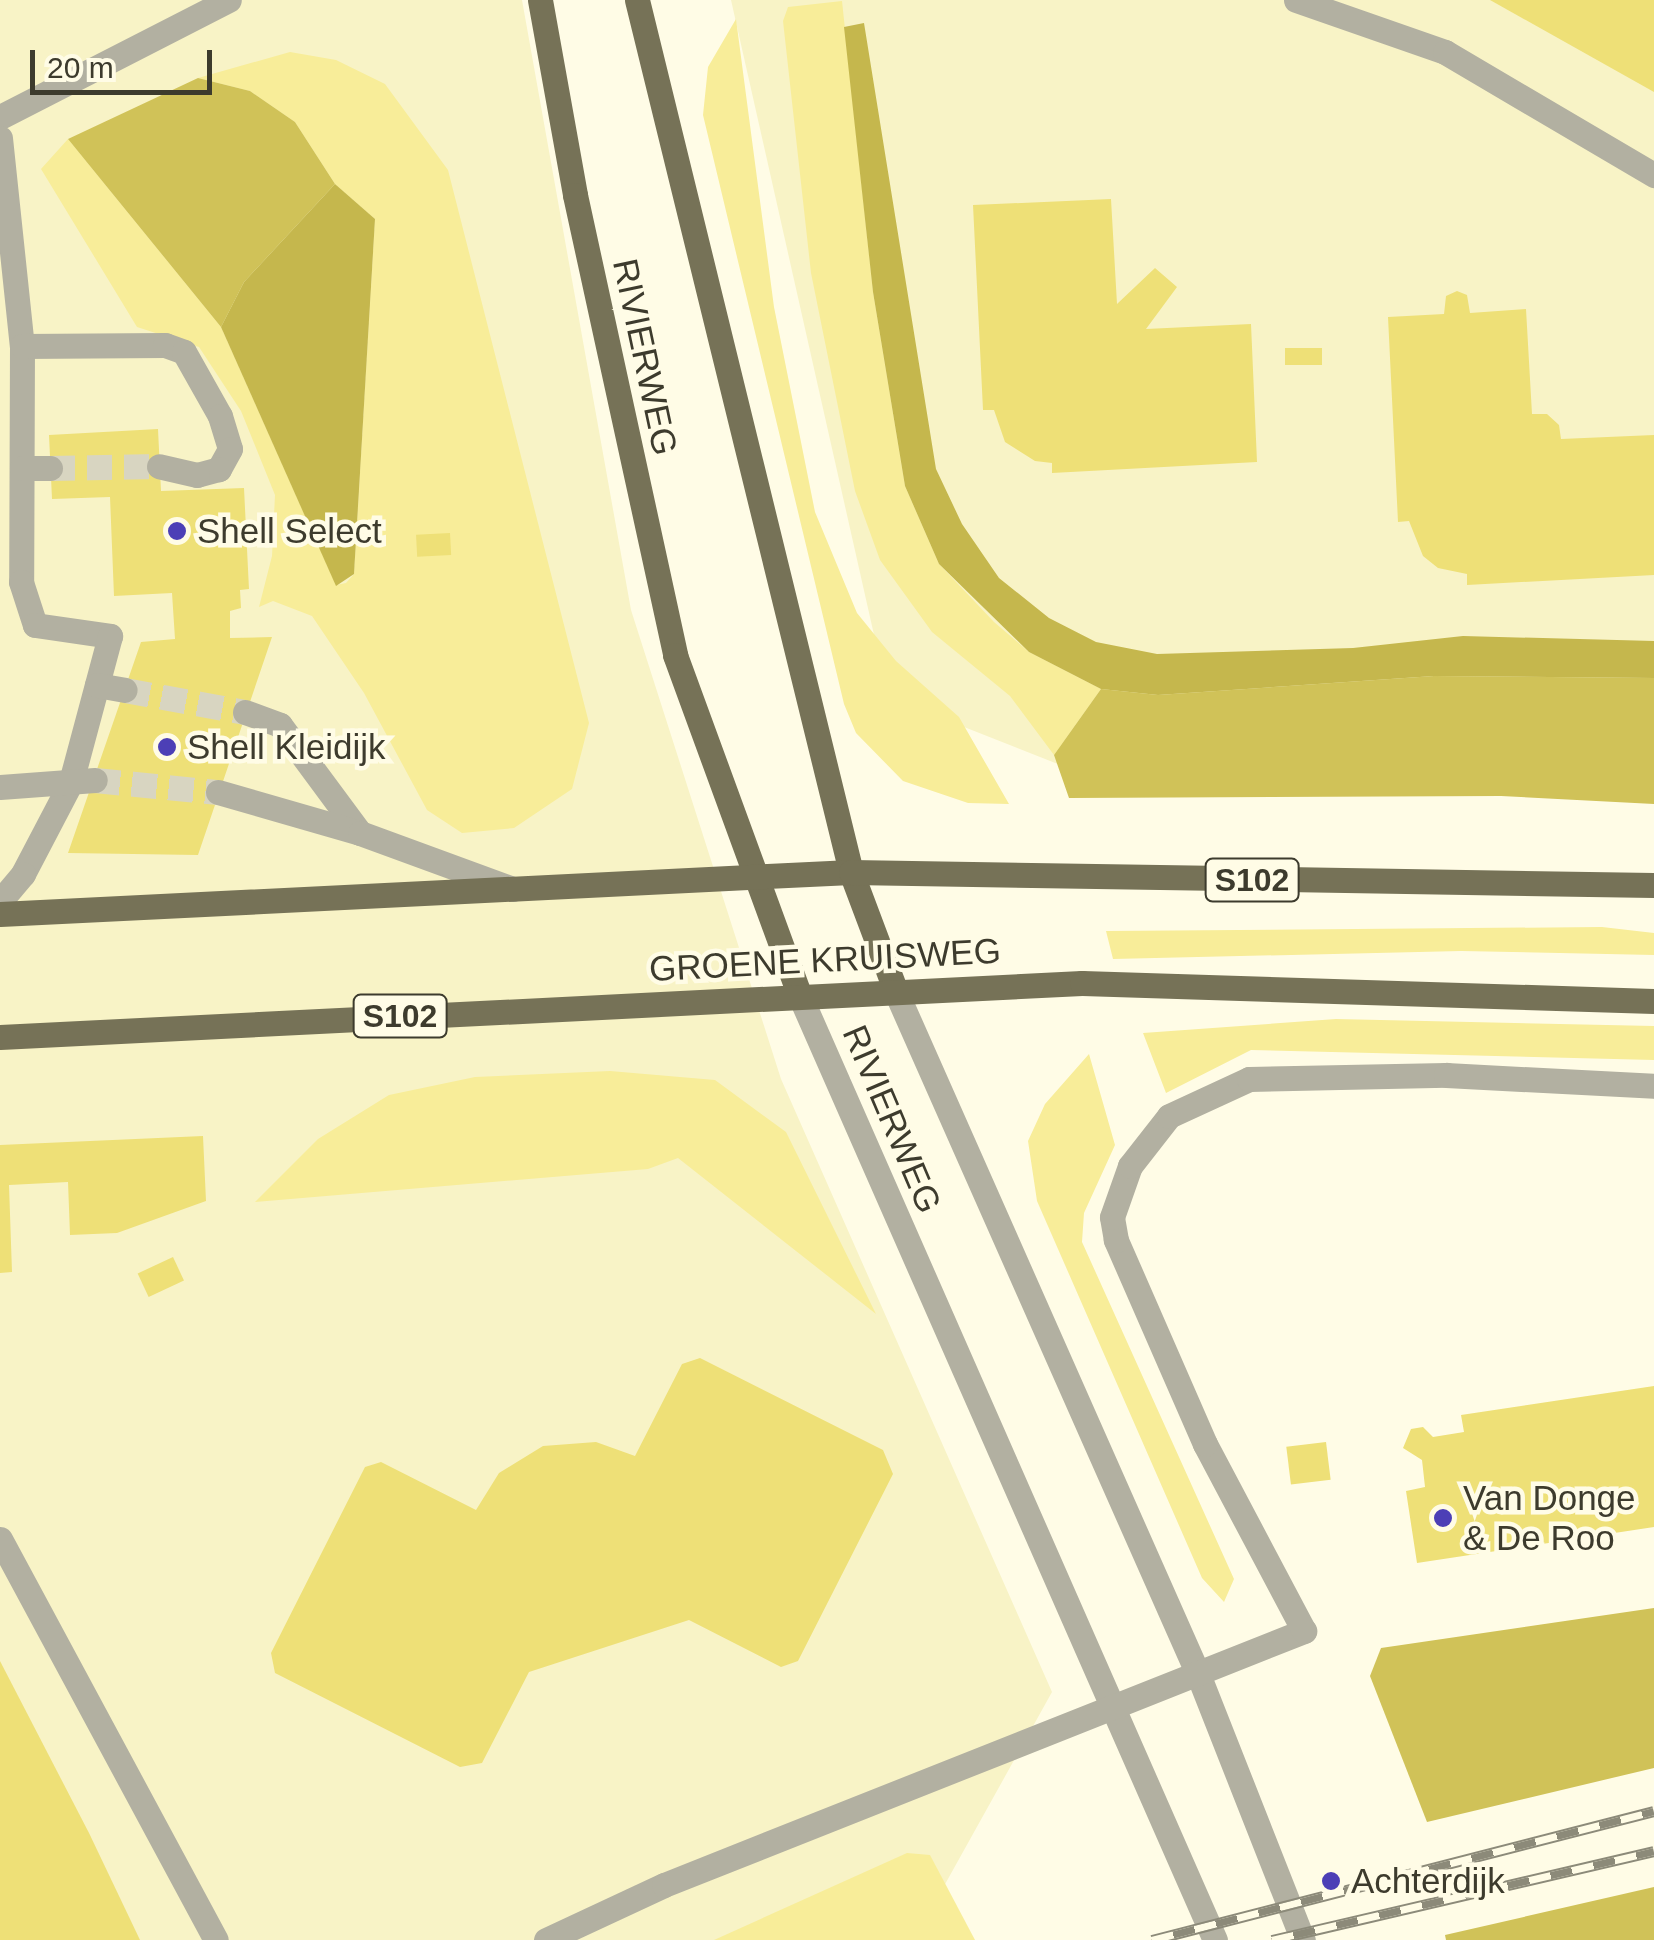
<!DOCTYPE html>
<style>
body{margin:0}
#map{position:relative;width:1654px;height:1940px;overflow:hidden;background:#fffce6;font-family:Helvetica,sans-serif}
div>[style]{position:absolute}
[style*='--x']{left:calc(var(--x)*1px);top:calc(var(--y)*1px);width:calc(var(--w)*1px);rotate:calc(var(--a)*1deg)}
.built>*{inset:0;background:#f8f3c6}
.green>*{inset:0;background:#f8ed99}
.forest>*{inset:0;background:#d0c258}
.water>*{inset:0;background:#c5b74d}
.building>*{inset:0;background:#eee077;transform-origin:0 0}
.minor-tunnel>*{height:25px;margin-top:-12.5px;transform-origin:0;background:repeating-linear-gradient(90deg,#d8d5c1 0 25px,transparent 0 37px)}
.minor>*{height:25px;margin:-12.5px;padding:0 12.5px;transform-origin:12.5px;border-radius:12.5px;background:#b2b0a1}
.major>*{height:25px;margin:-12.5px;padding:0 12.5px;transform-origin:12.5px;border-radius:12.5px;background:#767257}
.rail>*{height:11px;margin-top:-5.5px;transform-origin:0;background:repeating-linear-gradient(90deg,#fffce6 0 22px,#8c8a79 0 44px);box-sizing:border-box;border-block:2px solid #8c8a79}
.dots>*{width:28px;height:28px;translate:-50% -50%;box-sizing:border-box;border:5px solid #fffce6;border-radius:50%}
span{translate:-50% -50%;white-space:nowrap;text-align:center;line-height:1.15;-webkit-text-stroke:9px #fffce6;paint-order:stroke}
.shield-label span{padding:2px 8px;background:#fffce6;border:2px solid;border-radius:8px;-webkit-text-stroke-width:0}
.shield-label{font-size:32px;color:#3d3b2d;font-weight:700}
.street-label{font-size:35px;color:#3d3b2d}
.poi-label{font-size:35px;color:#3d3b2d}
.left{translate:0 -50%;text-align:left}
.scale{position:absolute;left:30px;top:50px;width:182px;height:45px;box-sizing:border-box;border:5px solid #3d3b2d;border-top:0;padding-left:12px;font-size:30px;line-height:35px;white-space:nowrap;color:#3d3b2d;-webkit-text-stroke:8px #fffce6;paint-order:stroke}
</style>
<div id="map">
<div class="built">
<div style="clip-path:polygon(0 0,522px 0,631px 610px,781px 1079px,1052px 1692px,924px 1922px,878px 1940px,0 1940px)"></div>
<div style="clip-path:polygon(731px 0,1654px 0,1654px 765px,1111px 785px,888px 697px)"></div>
</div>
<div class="green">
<div style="clip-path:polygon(842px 1px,873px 292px,905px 486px,939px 564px,994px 622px,1029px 652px,1101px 689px,1054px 755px,1010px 696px,932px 632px,880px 560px,855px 491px,811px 273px,783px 21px,788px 7px)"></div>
<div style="clip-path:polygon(736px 19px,774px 307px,815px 512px,857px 613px,896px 661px,959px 717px,1009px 804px,968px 803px,903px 781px,856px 733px,844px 704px,703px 115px,708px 67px)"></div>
<div style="clip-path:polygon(290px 52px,336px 60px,385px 84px,448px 170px,589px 723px,572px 789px,514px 828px,462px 833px,427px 810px,364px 693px,312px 616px,273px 601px,259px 607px,272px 556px,275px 495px,241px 411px,199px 347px,137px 327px,41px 169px,68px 139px,221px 327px,336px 585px,346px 583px,354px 574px,375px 219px,335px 184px,295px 122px,250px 91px,198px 78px)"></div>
<div style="clip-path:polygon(1602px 927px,1654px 933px,1654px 955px,1461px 951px,1113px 959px,1106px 931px)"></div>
<div style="clip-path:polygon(1336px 1019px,1654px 1026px,1654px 1060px,1251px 1050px,1166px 1093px,1143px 1033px)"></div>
<div style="clip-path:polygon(1089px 1054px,1115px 1145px,1084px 1213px,1082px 1242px,1234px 1579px,1224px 1602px,1202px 1578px,1037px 1201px,1028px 1141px,1045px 1104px)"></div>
<div style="clip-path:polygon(610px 1071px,715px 1080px,786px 1132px,876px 1314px,678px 1158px,648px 1169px,255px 1202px,318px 1139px,389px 1095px,475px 1077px)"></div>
<div style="clip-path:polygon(907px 1853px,930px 1855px,975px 1940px,714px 1940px)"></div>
</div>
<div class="forest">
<div style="clip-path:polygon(198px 78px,250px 91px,295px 122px,335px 184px,244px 282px,221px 327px,68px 139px)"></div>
<div style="clip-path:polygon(1434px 676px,1654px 678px,1654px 804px,1501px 796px,1069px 798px,1054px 755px,1101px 689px,1158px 695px)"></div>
<div style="clip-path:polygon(1654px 1608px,1654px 1768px,1427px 1822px,1370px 1676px,1381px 1648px)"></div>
<div style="clip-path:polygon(1654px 1887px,1654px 1940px,1446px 1940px,1445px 1935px)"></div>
</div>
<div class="water">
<div style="clip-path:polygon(864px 23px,936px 469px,962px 524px,999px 578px,1049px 618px,1096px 642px,1157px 654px,1353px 648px,1463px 636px,1654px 641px,1654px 678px,1434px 676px,1158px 695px,1101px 689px,1029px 652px,939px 564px,905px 486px,873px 292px,844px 27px)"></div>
<div style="clip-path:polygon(335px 184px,375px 219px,354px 574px,336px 586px,221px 327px,244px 282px)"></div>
</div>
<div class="building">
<div style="clip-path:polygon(1490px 0,1654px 0,1654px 92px)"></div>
<div style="clip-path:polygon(1111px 199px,1117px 304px,1155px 268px,1177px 287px,1146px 329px,1251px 324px,1257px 462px,1052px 473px,1052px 463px,1035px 461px,1005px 442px,994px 410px,983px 410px,973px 205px)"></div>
<div style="clip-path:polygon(1457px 291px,1467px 295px,1470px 313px,1526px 309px,1532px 414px,1547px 414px,1559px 425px,1561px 439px,1654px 435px,1654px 575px,1467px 585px,1467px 574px,1438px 568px,1423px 556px,1409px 521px,1398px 522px,1388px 317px,1444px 314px,1446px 296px)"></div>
<div style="left:1322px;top:348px;width:17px;height:37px;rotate:90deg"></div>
<div style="clip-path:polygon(158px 429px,161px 491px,244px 488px,249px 589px,240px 590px,241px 608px,230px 611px,230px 638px,272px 637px,198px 855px,68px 853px,141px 642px,175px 639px,172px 593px,114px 596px,110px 497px,52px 499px,49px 435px)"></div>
<div style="left:450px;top:533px;width:22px;height:34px;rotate:87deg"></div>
<div style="clip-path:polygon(203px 1136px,206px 1201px,117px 1233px,70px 1235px,68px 1182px,9px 1185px,12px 1272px,0 1273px,0 1145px)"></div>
<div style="left:173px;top:1257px;width:26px;height:39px;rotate:65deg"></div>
<div style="clip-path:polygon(700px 1358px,883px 1450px,893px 1474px,798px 1661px,781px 1667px,689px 1620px,529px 1672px,482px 1763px,460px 1767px,275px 1673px,271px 1653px,365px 1467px,381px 1462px,476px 1510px,499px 1473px,543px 1446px,596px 1442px,635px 1456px,682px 1364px)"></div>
<div style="clip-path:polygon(1654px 1386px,1654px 1527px,1417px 1563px,1406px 1491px,1425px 1487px,1422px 1460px,1403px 1448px,1411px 1429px,1423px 1427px,1433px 1437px,1464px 1432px,1461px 1415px)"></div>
<div style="left:1326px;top:1442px;width:38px;height:40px;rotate:83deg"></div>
<div style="clip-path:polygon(0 1661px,89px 1833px,140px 1940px,0 1940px)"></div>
</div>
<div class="minor-tunnel">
<div style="--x:50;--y:468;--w:109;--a:-1.1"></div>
<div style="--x:125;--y:690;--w:122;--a:10.4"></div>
<div style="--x:95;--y:780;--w:124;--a:5.6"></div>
</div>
<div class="minor">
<div style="--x:1296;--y:0;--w:158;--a:19.2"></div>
<div style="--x:1445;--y:52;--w:243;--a:30.5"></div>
<div style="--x:0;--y:117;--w:257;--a:-27.1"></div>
<div style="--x:0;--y:138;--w:209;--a:84"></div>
<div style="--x:22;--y:346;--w:236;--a:90.2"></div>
<div style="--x:21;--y:582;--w:45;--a:72"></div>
<div style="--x:35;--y:625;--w:76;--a:8.3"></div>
<div style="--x:110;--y:636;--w:151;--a:105"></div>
<div style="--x:71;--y:782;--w:104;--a:117.6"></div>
<div style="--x:23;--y:874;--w:35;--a:130"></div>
<div style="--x:22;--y:346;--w:143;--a:-0.4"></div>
<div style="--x:165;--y:345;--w:20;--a:20"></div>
<div style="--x:184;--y:352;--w:73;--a:60.6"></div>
<div style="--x:220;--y:416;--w:34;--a:73"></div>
<div style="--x:230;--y:449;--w:23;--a:119"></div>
<div style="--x:219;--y:469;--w:23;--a:165"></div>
<div style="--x:197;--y:475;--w:39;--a:-167"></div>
<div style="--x:22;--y:468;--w:28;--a:0"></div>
<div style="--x:97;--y:685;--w:28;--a:10"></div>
<div style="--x:245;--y:712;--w:37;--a:20"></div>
<div style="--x:280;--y:725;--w:134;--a:53.5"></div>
<div style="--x:0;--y:787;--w:95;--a:-4.2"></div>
<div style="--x:218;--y:792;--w:148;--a:16.1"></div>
<div style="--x:360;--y:833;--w:163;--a:20.1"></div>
<div style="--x:896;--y:992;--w:746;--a:66.12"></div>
<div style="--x:1198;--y:1674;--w:286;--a:68.5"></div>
<div style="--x:800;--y:996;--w:1031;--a:66.27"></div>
<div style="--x:0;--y:1539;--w:455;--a:61.7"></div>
<div style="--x:546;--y:1940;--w:130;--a:-25"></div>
<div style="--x:664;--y:1885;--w:689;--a:-21.65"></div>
<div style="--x:1304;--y:1631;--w:212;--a:-117.9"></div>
<div style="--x:1205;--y:1444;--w:223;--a:-113.6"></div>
<div style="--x:1116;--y:1240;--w:23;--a:-100"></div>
<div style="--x:1112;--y:1217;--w:54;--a:-70.6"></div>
<div style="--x:1130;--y:1166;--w:63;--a:-52"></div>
<div style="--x:1169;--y:1116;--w:88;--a:-24.8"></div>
<div style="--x:1249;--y:1079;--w:197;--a:-1.2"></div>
<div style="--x:1446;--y:1075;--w:208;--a:3"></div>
</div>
<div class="major">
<div style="--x:540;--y:0;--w:198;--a:79.8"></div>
<div style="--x:575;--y:195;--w:471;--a:77.7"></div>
<div style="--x:675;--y:655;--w:363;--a:69.9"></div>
<div style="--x:637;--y:0;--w:898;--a:76.21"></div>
<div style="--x:851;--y:872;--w:128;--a:69.4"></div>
<div style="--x:0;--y:914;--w:852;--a:-2.83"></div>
<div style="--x:851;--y:872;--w:803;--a:0.93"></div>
<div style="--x:0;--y:1037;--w:1083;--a:-2.86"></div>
<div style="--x:1082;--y:983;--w:572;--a:1.8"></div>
</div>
<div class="rail">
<div style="--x:1152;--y:1940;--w:518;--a:-14.41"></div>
<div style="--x:1272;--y:1940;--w:392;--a:-13.1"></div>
</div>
<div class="dots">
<div style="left:177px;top:531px;background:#4c3fb6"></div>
<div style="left:167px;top:747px;background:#4c3fb6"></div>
<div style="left:1443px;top:1518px;background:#4c3fb6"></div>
<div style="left:1331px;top:1881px;background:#4c3fb6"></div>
</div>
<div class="shield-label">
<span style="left:1252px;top:880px">S102</span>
<span style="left:400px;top:1016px">S102</span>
</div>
<div class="street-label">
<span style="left:645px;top:357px;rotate:78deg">RIVIERWEG</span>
<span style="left:825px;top:960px;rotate:-3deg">GROENE KRUISWEG</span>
<span style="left:892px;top:1119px;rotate:67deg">RIVIERWEG</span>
</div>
<div class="poi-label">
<span class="left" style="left:197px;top:531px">Shell Select</span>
<span class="left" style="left:187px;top:747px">Shell Kleidijk</span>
<span class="left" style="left:1463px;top:1518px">Van Donge<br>&amp; De Roo</span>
<span class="left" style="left:1351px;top:1881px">Achterdijk</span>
</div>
<div class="scale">20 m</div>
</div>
